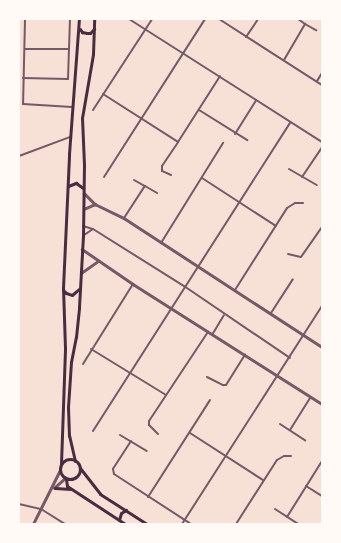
<!DOCTYPE html>
<style>
body{margin:0}
#map{position:relative;width:341px;height:543px;overflow:hidden;background:#f7e1d7;font-family:Jost,sans-serif}
div>[style]{position:absolute}
[style*='--x']{left:calc(var(--x)*1px);top:calc(var(--y)*1px);width:calc(var(--w)*1px);rotate:calc(var(--a)*1deg)}
.minor>*{height:2px;margin:-1px;padding:0 1px;transform-origin:1px;border-radius:1px;background:#755966}
.tertiary>*{height:2.5px;margin:-1.25px;padding:0 1.25px;transform-origin:1.25px;border-radius:1.25px;background:#755966}
.primary>*{height:3px;margin:-1.5px;padding:0 1.5px;transform-origin:1.5px;border-radius:1.5px;background:#4a2c40}
.primary>.ring{margin:-1.5px;padding:0;box-sizing:content-box;background:none;border:3px solid #4a2c40;border-radius:50%}
span{translate:-50% -50%;white-space:nowrap;text-align:center;line-height:1.15;-webkit-text-stroke:4px #fffaf5;paint-order:stroke}
.frame{position:absolute;inset:0;border:20px solid #fffaf5;pointer-events:none}
</style>
<div id="map">
<div class="minor">
<div style="--x:25;--y:19;--w:85;--a:91.3"></div>
<div style="--x:23;--y:104;--w:49;--a:3.5"></div>
<div style="--x:129;--y:19;--w:229;--a:32.5"></div>
<div style="--x:219;--y:19;--w:122;--a:32.7"></div>
<div style="--x:305;--y:24;--w:13;--a:29"></div>
<div style="--x:246;--y:37;--w:22;--a:-56"></div>
<div style="--x:25;--y:49;--w:44;--a:0"></div>
<div style="--x:284;--y:60;--w:42;--a:-59.7"></div>
<div style="--x:305;--y:24;--w:9;--a:-144"></div>
<div style="--x:23;--y:78;--w:45;--a:1.3"></div>
<div style="--x:68;--y:79;--w:60;--a:-88.1"></div>
<div style="--x:317;--y:81;--w:9;--a:-58"></div>
<div style="--x:103;--y:94;--w:89;--a:32.6"></div>
<div style="--x:178;--y:142;--w:78;--a:-57.5"></div>
<div style="--x:93;--y:110;--w:108;--a:-57"></div>
<div style="--x:199;--y:110;--w:57;--a:32"></div>
<div style="--x:235;--y:134;--w:39;--a:-58"></div>
<div style="--x:19;--y:156;--w:54;--a:-20.4"></div>
<div style="--x:289;--y:169;--w:32;--a:30"></div>
<div style="--x:171;--y:175;--w:10;--a:-156"></div>
<div style="--x:162;--y:171;--w:5;--a:-90"></div>
<div style="--x:162;--y:166;--w:29;--a:-56"></div>
<div style="--x:104;--y:177;--w:188;--a:-57.4"></div>
<div style="--x:302;--y:177;--w:36;--a:-56"></div>
<div style="--x:202;--y:178;--w:88;--a:33"></div>
<div style="--x:134;--y:180;--w:13;--a:29"></div>
<div style="--x:124;--y:218;--w:38;--a:-57"></div>
<div style="--x:145;--y:186;--w:14;--a:30"></div>
<div style="--x:83;--y:226;--w:10;--a:17"></div>
<div style="--x:93;--y:229;--w:11;--a:146"></div>
<div style="--x:93;--y:229;--w:107;--a:32.1"></div>
<div style="--x:184;--y:286;--w:128;--a:34.2"></div>
<div style="--x:161;--y:243;--w:118;--a:-58.2"></div>
<div style="--x:288;--y:254;--w:13;--a:13"></div>
<div style="--x:301;--y:257;--w:37;--a:-55"></div>
<div style="--x:235;--y:290;--w:97;--a:-57.6"></div>
<div style="--x:287;--y:208;--w:9;--a:-32"></div>
<div style="--x:295;--y:203;--w:8;--a:0"></div>
<div style="--x:271;--y:313;--w:40;--a:-57.1"></div>
<div style="--x:212;--y:335;--w:23;--a:-59"></div>
<div style="--x:91;--y:349;--w:88;--a:31.5"></div>
<div style="--x:83;--y:364;--w:94;--a:-58"></div>
<div style="--x:207;--y:377;--w:18;--a:27"></div>
<div style="--x:223;--y:385;--w:3;--a:0"></div>
<div style="--x:226;--y:385;--w:36;--a:-58"></div>
<div style="--x:280;--y:424;--w:30;--a:33"></div>
<div style="--x:290;--y:430;--w:39;--a:-58"></div>
<div style="--x:93;--y:431;--w:366;--a:-57.4"></div>
<div style="--x:190;--y:433;--w:87;--a:32.8"></div>
<div style="--x:158;--y:434;--w:13;--a:-135"></div>
<div style="--x:149;--y:425;--w:4;--a:-90"></div>
<div style="--x:149;--y:421;--w:107;--a:-56.5"></div>
<div style="--x:120;--y:435;--w:31;--a:31"></div>
<div style="--x:131;--y:441;--w:33;--a:123"></div>
<div style="--x:113;--y:469;--w:5;--a:79"></div>
<div style="--x:114;--y:474;--w:92;--a:33"></div>
<div style="--x:306;--y:486;--w:19;--a:32"></div>
<div style="--x:148;--y:497;--w:115;--a:-57.4"></div>
<div style="--x:19;--y:504;--w:23;--a:13"></div>
<div style="--x:41;--y:509;--w:28;--a:32"></div>
<div style="--x:275;--y:509;--w:27;--a:33"></div>
<div style="--x:287;--y:517;--w:66;--a:-58"></div>
<div style="--x:182;--y:524;--w:259;--a:-57.3"></div>
<div style="--x:236;--y:524;--w:76;--a:-57.4"></div>
<div style="--x:277;--y:460;--w:8;--a:-30"></div>
<div style="--x:284;--y:456;--w:7;--a:0"></div>
</div>
<div class="tertiary">
<div style="--x:84;--y:193;--w:16;--a:45"></div>
<div style="--x:95;--y:204;--w:32;--a:26"></div>
<div style="--x:124;--y:218;--w:236;--a:33.1"></div>
<div style="--x:84;--y:209;--w:12;--a:-24"></div>
<div style="--x:82;--y:249;--w:62;--a:34.5"></div>
<div style="--x:133;--y:284;--w:224;--a:32.4"></div>
<div style="--x:81;--y:273;--w:21;--a:-35"></div>
<div style="--x:54;--y:488;--w:15;--a:-42"></div>
<div style="--x:33;--y:524;--w:60;--a:-63.4"></div>
</div>
<div class="primary">
<div style="--x:80;--y:29;--w:4;--a:56"></div>
<div style="--x:82;--y:32;--w:5;--a:11"></div>
<div style="--x:87;--y:33;--w:3;--a:0"></div>
<div style="--x:90;--y:33;--w:6;--a:-45"></div>
<div style="--x:68;--y:186;--w:9;--a:-21"></div>
<div style="--x:76;--y:183;--w:9;--a:36"></div>
<div style="--x:63;--y:290;--w:4;--a:45"></div>
<div style="--x:66;--y:293;--w:6;--a:18"></div>
<div style="--x:72;--y:295;--w:9;--a:-41"></div>
<div class="ring" style="left:60px;top:459px;width:17px;height:17px"></div>
<div style="--x:75;--y:461;--w:26;--a:-103"></div>
<div style="--x:69;--y:436;--w:29;--a:-92"></div>
<div style="--x:68;--y:407;--w:45;--a:-86.2"></div>
<div style="--x:71;--y:362;--w:25;--a:-79"></div>
<div style="--x:76;--y:337;--w:30;--a:-84"></div>
<div style="--x:79;--y:307;--w:71;--a:-86.8"></div>
<div style="--x:83;--y:236;--w:71;--a:-89.2"></div>
<div style="--x:84;--y:165;--w:47;--a:-92.4"></div>
<div style="--x:82;--y:118;--w:65;--a:-80.2"></div>
<div style="--x:93;--y:54;--w:35;--a:-88"></div>
<div style="--x:61;--y:464;--w:116;--a:-88"></div>
<div style="--x:65;--y:348;--w:60;--a:-91.9"></div>
<div style="--x:63;--y:288;--w:134;--a:-87.4"></div>
<div style="--x:69;--y:154;--w:135;--a:-85.8"></div>
<div style="--x:80;--y:468;--w:33;--a:52"></div>
<div style="--x:100;--y:494;--w:56;--a:32.6"></div>
<div style="--x:66;--y:479;--w:7;--a:82"></div>
<div style="--x:67;--y:486;--w:69;--a:33.2"></div>
<div style="--x:55;--y:488;--w:16;--a:4"></div>
<div style="--x:119;--y:520;--w:7;--a:-74"></div>
<div style="--x:121;--y:513;--w:6;--a:-31"></div>
</div>
<div class="frame"></div>
</div>
